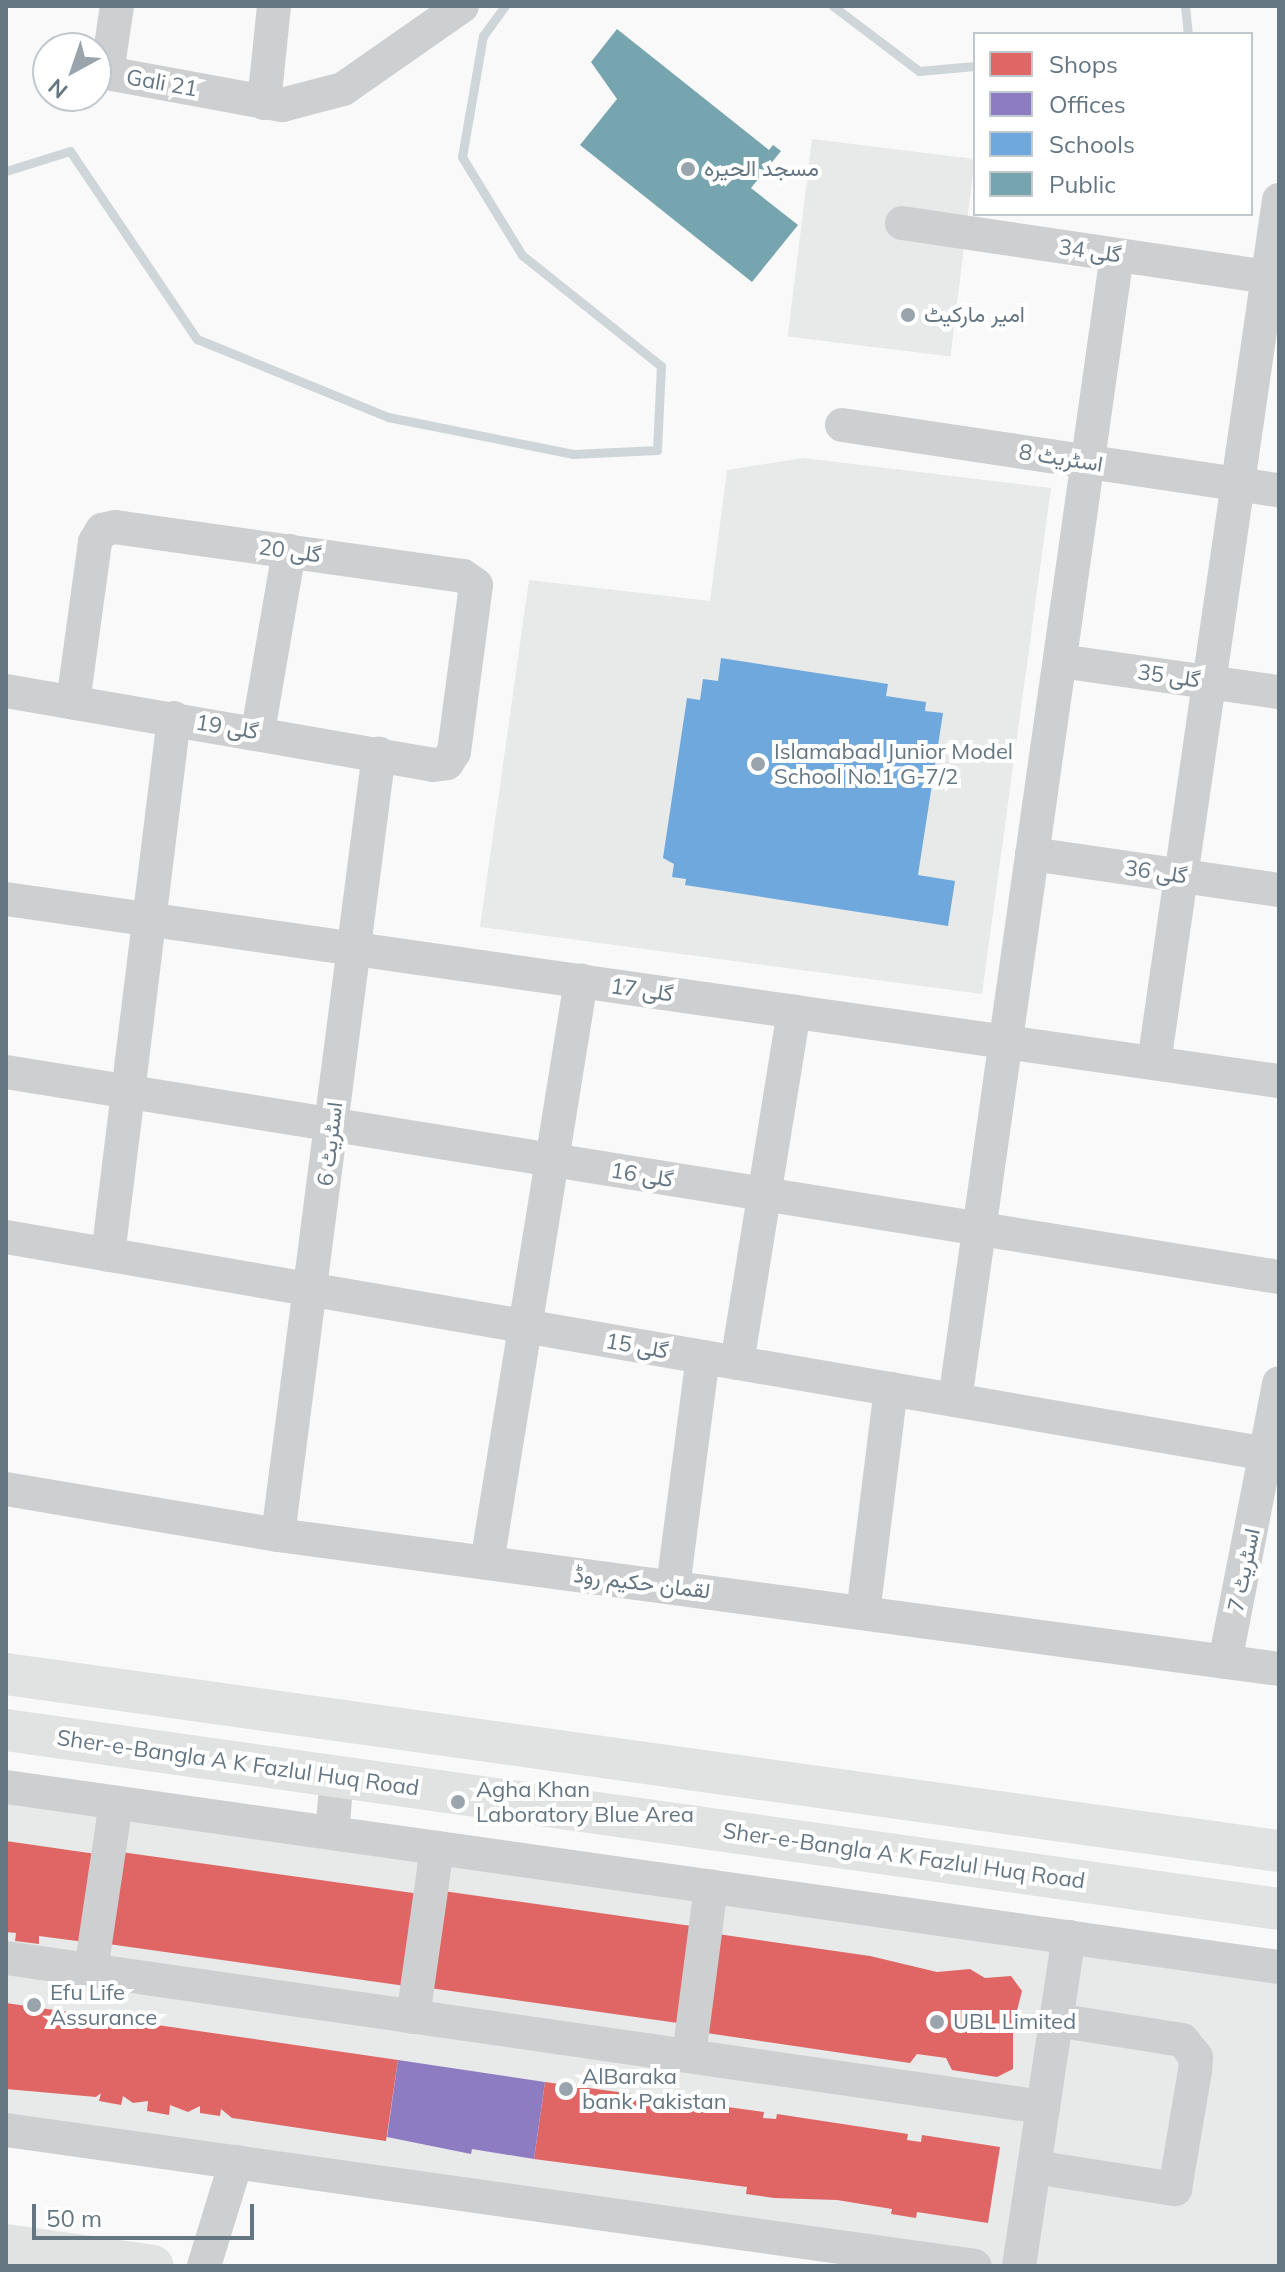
<!DOCTYPE html>
<meta charset="utf-8">
<style>
body{margin:0}
#map{position:relative;width:1285px;height:2272px;overflow:hidden;background:#f9f9f9;font-family:Mulish,Vazirmatn,sans-serif}
div>[style]{position:absolute}
[style*='--x']{left:calc(var(--x)*1px);top:calc(var(--y)*1px);width:calc(var(--w)*1px);rotate:calc(var(--a)*1deg)}
.built>*{inset:0;background:#e8e9e9;transform-origin:0 0}
.shops>*{inset:0;background:#e06666;transform-origin:0 0}
.offices>*{inset:0;background:#8e7cc3}
.schools>*{inset:0;background:#6fa8dc}
.public>*{inset:0;background:#76a5af}
.stream>*{height:9px;margin:-4.5px;padding:0 4.5px;transform-origin:4.5px;border-radius:4.5px;background:#ced6d9}
.minor>*{height:34px;margin:-17px;padding:0 17px;transform-origin:17px;border-radius:17px;background:#cecfd0}
.major>*{height:42px;margin:-21px;padding:0 21px;transform-origin:21px;border-radius:21px;background:#e1e2e2}
.dots>*{width:22px;height:22px;translate:-50% -50%;box-sizing:border-box;border:4px solid #fff;border-radius:50%}
span{translate:-50% -50%;white-space:nowrap;text-align:center;line-height:1.15;-webkit-text-stroke:8px #fff;paint-order:stroke}
.street-label{font-size:22px;color:#657683}
.poi-label{font-size:22px;color:#657683}
.left{translate:0 -50%;text-align:left}
.frame{position:absolute;inset:0;border:8px solid #657683;pointer-events:none}
.legend{position:absolute;left:973px;top:32px;width:280px;height:184px;box-sizing:border-box;background:#fff;border:2px solid #c1c8cd;margin:0;padding:10px 14px;list-style:none;font-size:24px;color:#657683}
.legend li{display:flex;align-items:center;gap:16px;height:40px}
.legend b{width:40px;border:2px solid #c1c8cd}
.north{position:absolute;left:32px;top:32px;width:80px;height:80px;box-sizing:border-box;background:#fff;border:2px solid #c1c8cd;border-radius:50%;rotate:220deg;font-size:22px;font-weight:700;line-height:32px;text-align:center;color:#657683}
.north::after{content:'';display:block;margin:auto;width:28px;height:36px;background:#99a4ac;clip-path:polygon(50% 0,100% 100%,50% 72%,0 100%)}
.scale{position:absolute;left:32px;top:2204px;width:222px;height:36px;box-sizing:border-box;border:4px solid #657683;border-top:0;padding-left:10px;font-size:24px;line-height:28px;white-space:nowrap;color:#657683;-webkit-text-stroke:6px #fff;paint-order:stroke}
</style>
<div id="map">
<div class="built">
<div style="left:812px;top:139px;width:164px;height:199px;rotate:7deg"></div>
<div style="clip-path:polygon(804px 458px,1051px 488px,982px 994px,480px 927px,529px 580px,710px 601px,727px 470px)"></div>
<div style="clip-path:polygon(6px 1787px,1279px 1967px,1279px 2266px,975px 2266px,6px 2130px)"></div>
</div>
<div class="shops">
<div style="clip-path:polygon(6px 1841px,96px 1854px,85px 1942px,39px 1936px,39px 1944px,15px 1941px,16px 1933px,6px 1932px)"></div>
<div style="left:114px;top:1851px;width:311px;height:93px;rotate:8deg"></div>
<div style="left:436px;top:1890px;width:267px;height:98px;rotate:8deg"></div>
<div style="clip-path:polygon(711px 1933px,870px 1956px,937px 1972px,970px 1969px,985px 1978px,1011px 1976px,1022px 1991px,1013px 2026px,1013px 2069px,997px 2077px,952px 2070px,946px 2058px,917px 2054px,910px 2063px,700px 2032px)"></div>
<div style="clip-path:polygon(6px 2003px,398px 2060px,386px 2141px,232px 2118px,221px 2109px,220px 2116px,200px 2113px,200px 2106px,188px 2112px,170px 2105px,169px 2115px,147px 2111px,148px 2101px,133px 2103px,123px 2096px,121px 2105px,99px 2101px,101px 2093px,96px 2097px,6px 2089px)"></div>
<div style="clip-path:polygon(545px 2082px,764px 2112px,763px 2118px,776px 2119px,777px 2114px,908px 2134px,907px 2140px,921px 2142px,922px 2135px,1000px 2147px,988px 2223px,917px 2212px,916px 2218px,891px 2214px,892px 2209px,837px 2200px,774px 2198px,746px 2194px,747px 2187px,534px 2159px)"></div>
</div>
<div class="offices">
<div style="clip-path:polygon(398px 2060px,545px 2082px,534px 2159px,472px 2149px,471px 2154px,387px 2137px)"></div>
</div>
<div class="schools">
<div style="clip-path:polygon(721px 658px,888px 684px,886px 696px,926px 702px,925px 711px,943px 713px,918px 875px,955px 881px,948px 926px,685px 885px,686px 879px,672px 877px,674px 864px,663px 858px,687px 698px,700px 700px,703px 679px,718px 681px)"></div>
</div>
<div class="public">
<div style="clip-path:polygon(617px 29px,769px 150px,773px 145px,781px 151px,751px 188px,798px 225px,752px 282px,580px 145px,617px 99px,591px 62px)"></div>
</div>
<div class="stream">
<div style="--x:833;--y:6;--w:108;--a:37.1"></div>
<div style="--x:919;--y:71;--w:56;--a:-5.1"></div>
<div style="--x:1185;--y:6;--w:28;--a:84"></div>
<div style="--x:6;--y:171;--w:67;--a:-17.4"></div>
<div style="--x:70;--y:151;--w:227;--a:56"></div>
<div style="--x:197;--y:339;--w:206;--a:22.2"></div>
<div style="--x:388;--y:417;--w:189;--a:11.3"></div>
<div style="--x:573;--y:454;--w:84;--a:-2.7"></div>
<div style="--x:657;--y:450;--w:84;--a:-87.3"></div>
<div style="--x:661;--y:366;--w:178;--a:-141.4"></div>
<div style="--x:522;--y:255;--w:115;--a:-121.5"></div>
<div style="--x:462;--y:157;--w:123;--a:-80.2"></div>
<div style="--x:483;--y:36;--w:37;--a:-54"></div>
</div>
<div class="minor">
<div style="--x:117;--y:6;--w:68;--a:98.5"></div>
<div style="--x:107;--y:73;--w:178;--a:10.4"></div>
<div style="--x:282;--y:105;--w:63;--a:-14.7"></div>
<div style="--x:343;--y:89;--w:145;--a:-34.9"></div>
<div style="--x:264;--y:103;--w:98;--a:-84.1"></div>
<div style="--x:902;--y:223;--w:381;--a:8.4"></div>
<div style="--x:842;--y:425;--w:442;--a:8.5"></div>
<div style="--x:1060;--y:661;--w:221;--a:8.1"></div>
<div style="--x:6;--y:691;--w:433;--a:9.8"></div>
<div style="--x:433;--y:765;--w:14;--a:-8"></div>
<div style="--x:447;--y:763;--w:13;--a:-58"></div>
<div style="--x:454;--y:752;--w:168;--a:-82.5"></div>
<div style="--x:476;--y:585;--w:16;--a:-145"></div>
<div style="--x:463;--y:576;--w:351;--a:-172"></div>
<div style="--x:115;--y:527;--w:13;--a:167"></div>
<div style="--x:102;--y:530;--w:14;--a:120"></div>
<div style="--x:95;--y:542;--w:162;--a:97.8"></div>
<div style="--x:258;--y:731;--w:183;--a:-80.2"></div>
<div style="--x:1032;--y:854;--w:250;--a:8.3"></div>
<div style="--x:6;--y:899;--w:1286;--a:8.14"></div>
<div style="--x:1154;--y:1063;--w:872;--a:-81.76"></div>
<div style="--x:6;--y:1072;--w:1289;--a:9.15"></div>
<div style="--x:6;--y:1237;--w:1281;--a:9.76"></div>
<div style="--x:108;--y:1255;--w:541;--a:-82.99"></div>
<div style="--x:737;--y:1363;--w:356;--a:-80.8"></div>
<div style="--x:955;--y:1400;--w:1156;--a:-81.95"></div>
<div style="--x:6;--y:1489;--w:276;--a:9.6"></div>
<div style="--x:278;--y:1535;--w:1010;--a:7.62"></div>
<div style="--x:278;--y:1535;--w:788;--a:-82.64"></div>
<div style="--x:487;--y:1563;--w:590;--a:-80.83"></div>
<div style="--x:673;--y:1587;--w:232;--a:-82.6"></div>
<div style="--x:863;--y:1613;--w:226;--a:-82.9"></div>
<div style="--x:1225;--y:1662;--w:284;--a:-79"></div>
<div style="--x:6;--y:1787;--w:1286;--a:8.05"></div>
<div style="--x:332;--y:1833;--w:56;--a:-84.9"></div>
<div style="--x:6;--y:1958;--w:1048;--a:8.18"></div>
<div style="--x:91;--y:1970;--w:169;--a:-81.5"></div>
<div style="--x:413;--y:2017;--w:171;--a:-81.9"></div>
<div style="--x:689;--y:2056;--w:171;--a:-82.6"></div>
<div style="--x:6;--y:2130;--w:978;--a:7.99"></div>
<div style="--x:1034;--y:2167;--w:143;--a:8.9"></div>
<div style="--x:1175;--y:2189;--w:120;--a:-80.4"></div>
<div style="--x:1195;--y:2071;--w:14;--a:-86"></div>
<div style="--x:1196;--y:2057;--w:22;--a:-129"></div>
<div style="--x:1182;--y:2040;--w:128;--a:-171"></div>
<div style="--x:204;--y:2266;--w:109;--a:-72.9"></div>
<div style="--x:1019;--y:2266;--w:333;--a:-81.4"></div>
</div>
<div class="major">
<div style="--x:6;--y:1674;--w:1285;--a:7.92"></div>
<div style="--x:6;--y:1730;--w:1286;--a:8"></div>
<div style="--x:6;--y:2245;--w:148;--a:8.1"></div>
</div>
<div class="dots">
<div style="left:688px;top:169px;background:#99a4ac"></div>
<div style="left:908px;top:315px;background:#99a4ac"></div>
<div style="left:758px;top:764px;background:#99a4ac"></div>
<div style="left:458px;top:1802px;background:#99a4ac"></div>
<div style="left:34px;top:2005px;background:#99a4ac"></div>
<div style="left:937px;top:2022px;background:#99a4ac"></div>
<div style="left:566px;top:2089px;background:#99a4ac"></div>
</div>
<div class="street-label">
<span style="left:162px;top:83px;rotate:10deg">Gali 21</span>
<span style="left:1090px;top:251px;rotate:8deg">گلی 34</span>
<span style="left:1061px;top:458px;rotate:9deg">اسٹریٹ 8</span>
<span style="left:290px;top:551px;rotate:8deg">گلی 20</span>
<span style="left:1169px;top:676px;rotate:8deg">گلی 35</span>
<span style="left:227px;top:727px;rotate:9deg">گلی 19</span>
<span style="left:1156px;top:872px;rotate:8deg">گلی 36</span>
<span style="left:642px;top:990px;rotate:8deg">گلی 17</span>
<span style="left:330px;top:1144px;rotate:-83deg">اسٹریٹ 6</span>
<span style="left:642px;top:1175px;rotate:9deg">گلی 16</span>
<span style="left:637px;top:1346px;rotate:10deg">گلی 15</span>
<span style="left:1244px;top:1570px;rotate:-78deg">اسٹریٹ 7</span>
<span style="left:642px;top:1583px;rotate:7deg">لقمان حکیم روڈ</span>
<span style="left:238px;top:1763px;rotate:8deg">Sher-e-Bangla A K Fazlul Huq Road</span>
<span style="left:904px;top:1856px;rotate:8deg">Sher-e-Bangla A K Fazlul Huq Road</span>
</div>
<div class="poi-label">
<span class="left" style="left:704px;top:169px">مسجد الحیرہ</span>
<span class="left" style="left:924px;top:315px">امیر مارکیٹ</span>
<span class="left" style="left:774px;top:764px">Islamabad Junior Model<br>School No.1 G-7/2</span>
<span class="left" style="left:476px;top:1802px">Agha Khan<br>Laboratory Blue Area</span>
<span class="left" style="left:50px;top:2005px">Efu Life<br>Assurance</span>
<span class="left" style="left:953px;top:2022px">UBL Limited</span>
<span class="left" style="left:582px;top:2089px">AlBaraka<br>bank Pakistan</span>
</div>
<div class="frame"></div>
<ul class="legend">
<li><b style="height:22px;background:#e06666"></b>Shops</li>
<li><b style="height:22px;background:#8e7cc3"></b>Offices</li>
<li><b style="height:22px;background:#6fa8dc"></b>Schools</li>
<li><b style="height:22px;background:#76a5af"></b>Public</li>
</ul>
<div class="north">N</div>
<div class="scale">50 m</div>
</div>
